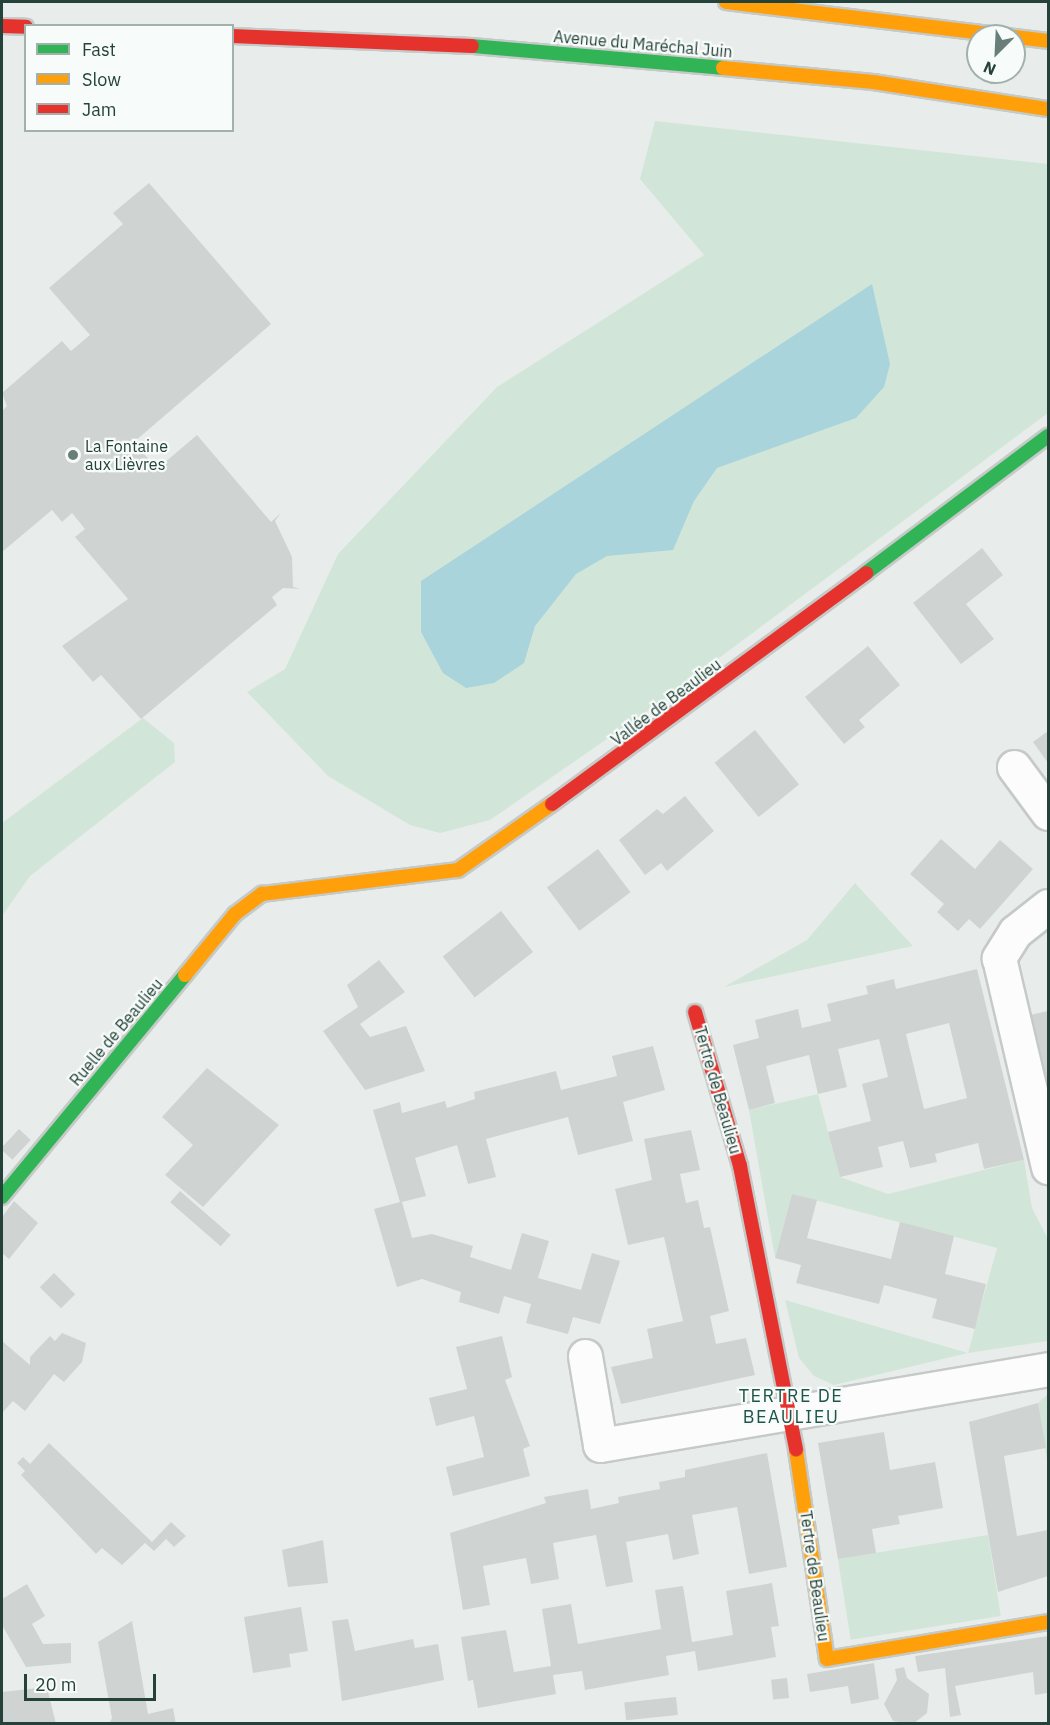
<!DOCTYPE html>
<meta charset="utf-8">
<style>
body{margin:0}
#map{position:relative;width:1050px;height:1725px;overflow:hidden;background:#e8edeb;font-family:"IBM Plex Sans",sans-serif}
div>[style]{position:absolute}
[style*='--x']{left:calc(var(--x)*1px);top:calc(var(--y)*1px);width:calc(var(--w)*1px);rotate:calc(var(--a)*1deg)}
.green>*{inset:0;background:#d1e6d8;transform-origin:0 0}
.water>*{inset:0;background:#a9d4db}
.building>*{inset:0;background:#cfd4d2;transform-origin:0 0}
.roads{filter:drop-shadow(2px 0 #c5cac8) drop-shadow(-2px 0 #c5cac8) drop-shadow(0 2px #c5cac8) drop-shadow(0 -2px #c5cac8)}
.street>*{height:33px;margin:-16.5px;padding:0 16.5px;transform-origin:16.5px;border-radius:16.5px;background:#fcfcfc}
.fast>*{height:14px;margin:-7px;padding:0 7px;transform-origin:7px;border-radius:7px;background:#30b455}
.slow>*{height:14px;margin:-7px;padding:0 7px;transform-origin:7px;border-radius:7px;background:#ff9f0a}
.jam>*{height:14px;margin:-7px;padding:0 7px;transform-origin:7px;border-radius:7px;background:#e5322d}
.dots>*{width:16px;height:16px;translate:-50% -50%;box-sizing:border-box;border:3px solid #f7fbf9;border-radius:50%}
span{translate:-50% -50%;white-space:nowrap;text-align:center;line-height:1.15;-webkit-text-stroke:4.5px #f7fbf9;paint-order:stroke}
.street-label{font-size:16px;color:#24423a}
.poi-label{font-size:16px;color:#24423a}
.left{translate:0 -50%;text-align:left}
.neighbourhood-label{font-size:18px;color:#1f5548;letter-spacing:1.5px}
.frame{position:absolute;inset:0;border:3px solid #24423a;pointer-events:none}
.legend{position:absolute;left:24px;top:24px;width:210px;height:108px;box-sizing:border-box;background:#f7fbf9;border:2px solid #a3b1ad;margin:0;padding:8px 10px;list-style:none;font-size:18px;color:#24423a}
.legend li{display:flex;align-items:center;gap:12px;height:30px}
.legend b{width:30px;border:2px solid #a3b1ad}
.north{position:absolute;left:966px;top:24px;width:60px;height:60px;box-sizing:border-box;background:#f7fbf9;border:2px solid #a3b1ad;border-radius:50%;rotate:204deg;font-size:16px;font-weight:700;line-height:24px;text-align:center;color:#24423a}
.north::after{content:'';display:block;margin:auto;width:21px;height:27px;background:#697e78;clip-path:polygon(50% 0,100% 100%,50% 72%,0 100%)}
.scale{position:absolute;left:24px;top:1674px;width:132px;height:27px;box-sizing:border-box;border:3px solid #24423a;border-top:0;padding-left:8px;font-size:18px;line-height:21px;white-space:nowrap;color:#24423a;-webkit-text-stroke:4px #f7fbf9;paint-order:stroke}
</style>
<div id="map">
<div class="green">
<div style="clip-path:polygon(655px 121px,1048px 164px,1048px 413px,656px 705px,490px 820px,440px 833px,410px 825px,328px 776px,247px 692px,285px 669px,338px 554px,497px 387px,704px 255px,640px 179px)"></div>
<div style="clip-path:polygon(143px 718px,174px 743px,175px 762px,30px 876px,2px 916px,2px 823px)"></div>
<div style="clip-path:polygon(855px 883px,913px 946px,724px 987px,807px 940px)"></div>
<div style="clip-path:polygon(818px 1094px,840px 1177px,888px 1194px,1024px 1160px,1032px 1208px,1048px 1239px,1048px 1341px,968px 1353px,834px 1385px,814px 1376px,799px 1358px,785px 1300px,968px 1353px,997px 1248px,792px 1194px,775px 1258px,749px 1110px)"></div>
<div style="clip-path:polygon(1048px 1394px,1048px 1466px,1038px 1403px)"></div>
<div style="left:988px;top:1535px;width:82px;height:152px;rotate:81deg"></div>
</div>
<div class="water">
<div style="clip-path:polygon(872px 284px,890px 364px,884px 387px,856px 418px,717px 468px,694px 501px,673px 550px,607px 556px,576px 574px,535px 626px,524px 663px,494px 683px,466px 688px,443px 673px,421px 632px,421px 581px)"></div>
</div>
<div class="building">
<div style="clip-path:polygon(149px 183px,271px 324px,134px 442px,157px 469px,197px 435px,271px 522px,281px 513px,275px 521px,292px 557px,293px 587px,301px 589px,283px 588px,272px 597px,277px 605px,141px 719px,101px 675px,93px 682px,62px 646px,128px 599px,75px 537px,85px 529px,72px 513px,62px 522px,52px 510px,2px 552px,2px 411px,7px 406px,2px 393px,62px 341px,71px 351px,90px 335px,49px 288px,123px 224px,113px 213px)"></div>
<div style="clip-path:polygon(982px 548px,1003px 575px,966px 604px,994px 639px,961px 664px,913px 603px)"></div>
<div style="clip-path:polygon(868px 646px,900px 685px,859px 720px,865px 727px,844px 744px,805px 697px)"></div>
<div style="left:755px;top:730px;width:70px;height:52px;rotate:51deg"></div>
<div style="clip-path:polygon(1048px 731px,1048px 763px,1033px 742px)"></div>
<div style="clip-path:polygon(685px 796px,714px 831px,667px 871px,661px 863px,645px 875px,619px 840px,657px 809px,663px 814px)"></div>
<div style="clip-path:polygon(941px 839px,975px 869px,1000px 840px,1033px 869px,980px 929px,969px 919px,958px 931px,937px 912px,944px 904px,910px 874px)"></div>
<div style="left:598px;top:849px;width:54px;height:64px;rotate:53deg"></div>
<div style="left:501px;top:911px;width:52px;height:74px;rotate:52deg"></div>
<div style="clip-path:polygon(379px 960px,405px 992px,360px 1024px,370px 1037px,406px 1026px,425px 1071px,365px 1090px,323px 1031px,358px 1007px,347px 985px)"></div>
<div style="clip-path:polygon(evenodd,977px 969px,1024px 1160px,984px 1169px,978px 1143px,935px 1154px,937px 1162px,910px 1168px,903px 1141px,878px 1147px,883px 1167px,840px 1177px,828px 1132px,871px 1121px,862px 1084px,888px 1077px,879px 1039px,838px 1049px,847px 1087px,818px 1094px,809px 1055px,766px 1066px,775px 1103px,749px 1110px,733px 1045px,759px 1038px,755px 1020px,798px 1009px,802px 1028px,831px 1021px,827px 1004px,868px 994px,866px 986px,894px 979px,896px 989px,977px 969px,949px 1023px,967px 1098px,924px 1109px,906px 1034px,949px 1023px)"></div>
<div style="clip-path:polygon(1048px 1011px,1048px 1088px,1030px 1015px)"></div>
<div style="clip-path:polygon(653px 1046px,665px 1090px,623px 1102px,633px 1141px,578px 1155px,568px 1117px,486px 1139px,496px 1177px,468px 1184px,457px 1145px,415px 1158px,426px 1196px,402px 1202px,412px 1238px,432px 1234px,473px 1246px,470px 1257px,511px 1270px,522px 1233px,549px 1241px,538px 1278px,581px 1290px,592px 1253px,620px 1261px,600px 1324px,573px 1317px,568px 1334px,526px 1323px,531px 1304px,504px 1296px,499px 1314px,459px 1302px,461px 1292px,422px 1279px,397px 1287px,374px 1209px,400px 1202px,373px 1110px,400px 1102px,402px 1113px,445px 1101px,447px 1108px,475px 1099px,474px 1092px,556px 1071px,561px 1090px,617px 1076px,612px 1056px)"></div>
<div style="clip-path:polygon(207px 1068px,279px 1125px,203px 1207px,165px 1175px,193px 1145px,162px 1117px)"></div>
<div style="left:19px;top:1129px;width:16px;height:27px;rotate:43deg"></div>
<div style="clip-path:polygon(691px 1130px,700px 1170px,680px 1174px,686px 1203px,698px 1200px,704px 1228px,710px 1227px,729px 1311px,710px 1316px,716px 1344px,746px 1338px,755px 1375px,621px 1404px,611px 1367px,653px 1358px,647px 1329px,683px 1321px,664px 1237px,628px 1245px,615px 1189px,652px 1180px,644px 1139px)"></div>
<div style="left:180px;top:1191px;width:67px;height:15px;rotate:41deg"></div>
<div style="clip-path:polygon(792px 1194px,817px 1200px,807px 1238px,891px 1259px,900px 1222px,954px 1236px,945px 1274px,986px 1284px,975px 1329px,932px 1318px,937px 1299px,884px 1285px,879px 1304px,796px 1283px,801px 1265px,775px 1258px)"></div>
<div style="clip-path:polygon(14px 1201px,38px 1223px,9px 1259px,2px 1253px,2px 1217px)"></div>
<div style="left:54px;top:1273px;width:30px;height:20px;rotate:45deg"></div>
<div style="clip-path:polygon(62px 1333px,86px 1343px,82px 1362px,64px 1382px,54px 1374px,25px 1411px,13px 1401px,2px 1413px,2px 1341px,30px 1365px,30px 1357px,50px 1336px,55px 1341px)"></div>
<div style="clip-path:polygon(502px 1336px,512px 1377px,505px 1380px,530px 1446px,523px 1449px,530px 1476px,453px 1496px,446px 1467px,484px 1457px,474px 1416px,436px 1426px,429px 1398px,467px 1389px,456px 1347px)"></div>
<div style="clip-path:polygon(1038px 1403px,1046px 1448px,1004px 1456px,1017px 1536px,1048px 1530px,1048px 1576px,998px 1592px,969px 1422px)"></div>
<div style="clip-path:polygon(884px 1432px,890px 1470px,935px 1462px,943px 1508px,898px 1516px,900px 1524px,872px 1529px,876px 1553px,838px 1559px,818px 1443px)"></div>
<div style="clip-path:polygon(49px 1443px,152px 1542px,171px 1522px,186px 1536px,174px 1547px,166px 1539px,154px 1551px,145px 1543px,122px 1565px,102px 1548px,96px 1554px,21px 1475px,25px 1471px,17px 1463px,23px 1457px,30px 1464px)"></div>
<div style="clip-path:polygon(767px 1453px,787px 1567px,749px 1574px,737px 1507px,692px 1515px,699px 1554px,673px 1560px,668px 1534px,626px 1542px,633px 1582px,606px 1587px,596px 1535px,553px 1543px,559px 1579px,531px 1584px,526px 1558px,483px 1566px,490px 1605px,463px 1610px,450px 1533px,546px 1503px,544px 1497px,588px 1489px,591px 1509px,619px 1503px,618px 1497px,660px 1489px,659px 1482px,685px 1477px,685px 1470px)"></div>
<div style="clip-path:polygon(323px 1540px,328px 1583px,288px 1587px,282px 1550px)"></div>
<div style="clip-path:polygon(772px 1583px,779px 1626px,771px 1627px,776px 1657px,698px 1671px,695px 1651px,666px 1656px,669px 1675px,585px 1690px,582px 1671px,553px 1675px,556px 1694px,478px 1708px,473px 1680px,468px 1681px,461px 1637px,506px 1630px,514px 1672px,551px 1666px,542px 1609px,571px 1604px,578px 1644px,661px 1629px,655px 1590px,683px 1586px,692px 1642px,733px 1635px,726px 1591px)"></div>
<div style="clip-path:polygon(27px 1584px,45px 1616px,32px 1624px,43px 1644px,71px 1643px,71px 1663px,26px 1667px,2px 1625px,2px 1599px)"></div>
<div style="clip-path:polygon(301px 1607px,308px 1651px,289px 1654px,291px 1667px,253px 1673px,244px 1617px)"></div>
<div style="clip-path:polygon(348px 1619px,355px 1651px,413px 1639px,415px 1648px,438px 1644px,444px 1680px,342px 1701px,332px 1621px)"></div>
<div style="clip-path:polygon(132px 1621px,148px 1714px,173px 1708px,176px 1724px,109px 1724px,112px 1718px,98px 1642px)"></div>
<div style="clip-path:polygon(1048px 1636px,1047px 1693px,1035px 1695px,1033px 1672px,955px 1686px,961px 1715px,950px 1717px,945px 1668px,918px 1672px,915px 1656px)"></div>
<div style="clip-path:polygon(874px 1663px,879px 1699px,851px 1704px,848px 1686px,810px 1692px,807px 1674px)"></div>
<div style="clip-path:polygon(904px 1667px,907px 1678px,929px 1694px,927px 1713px,913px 1724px,893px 1721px,884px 1704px,897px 1680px,895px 1669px)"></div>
<div style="left:787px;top:1678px;width:20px;height:16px;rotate:84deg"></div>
<div style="clip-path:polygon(47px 1687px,56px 1724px,2px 1724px,2px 1692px)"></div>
<div style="left:676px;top:1697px;width:18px;height:52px;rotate:84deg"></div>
</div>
<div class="roads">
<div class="street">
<div style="--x:1014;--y:767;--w:57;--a:53.5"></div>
<div style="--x:1048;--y:906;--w:42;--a:141.8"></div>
<div style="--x:1015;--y:932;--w:31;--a:122"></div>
<div style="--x:999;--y:958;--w:215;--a:76.8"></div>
<div style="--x:585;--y:1356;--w:90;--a:80.4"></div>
<div style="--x:600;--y:1445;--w:454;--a:-9.6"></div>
</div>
<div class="fast">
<div style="--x:472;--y:46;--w:252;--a:5"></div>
<div style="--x:866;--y:573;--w:228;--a:-37"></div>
<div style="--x:2;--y:1197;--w:288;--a:-50.5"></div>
</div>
<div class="slow">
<div style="--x:726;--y:2;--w:324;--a:6.9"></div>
<div style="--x:723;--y:68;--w:151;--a:5.3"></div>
<div style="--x:873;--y:82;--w:177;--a:8.8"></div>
<div style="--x:185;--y:975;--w:79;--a:-50.7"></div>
<div style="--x:235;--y:914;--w:34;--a:-37"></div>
<div style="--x:262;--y:894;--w:197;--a:-7"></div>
<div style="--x:458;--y:870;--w:115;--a:-35.1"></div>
<div style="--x:796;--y:1450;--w:211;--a:81.6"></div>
<div style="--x:827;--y:1659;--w:224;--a:-9.5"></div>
</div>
<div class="jam">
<div style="--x:2;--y:26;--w:24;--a:2"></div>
<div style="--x:232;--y:36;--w:240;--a:2.4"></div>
<div style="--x:552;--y:804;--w:390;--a:-36.3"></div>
<div style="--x:695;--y:1012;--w:160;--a:73.7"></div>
<div style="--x:740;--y:1166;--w:289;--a:78.8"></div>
</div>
</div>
<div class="dots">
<div style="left:73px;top:455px;background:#697e78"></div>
</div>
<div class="street-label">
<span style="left:643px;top:44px;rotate:5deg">Avenue du Maréchal Juin</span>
<span style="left:666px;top:702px;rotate:-37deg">Vallée de Beaulieu</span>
<span style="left:116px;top:1032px;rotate:-50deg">Ruelle de Beaulieu</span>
<span style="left:718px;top:1090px;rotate:74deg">Tertre de Beaulieu</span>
<span style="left:815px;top:1576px;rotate:82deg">Tertre de Beaulieu</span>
</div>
<div class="poi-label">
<span class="left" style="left:85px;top:455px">La Fontaine<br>aux Lièvres</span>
</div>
<div class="neighbourhood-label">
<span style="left:791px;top:1407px">TERTRE DE<br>BEAULIEU</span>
</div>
<div class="frame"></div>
<ul class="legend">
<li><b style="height:8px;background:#30b455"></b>Fast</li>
<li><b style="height:8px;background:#ff9f0a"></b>Slow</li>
<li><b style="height:8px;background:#e5322d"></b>Jam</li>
</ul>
<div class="north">N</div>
<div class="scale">20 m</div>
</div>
